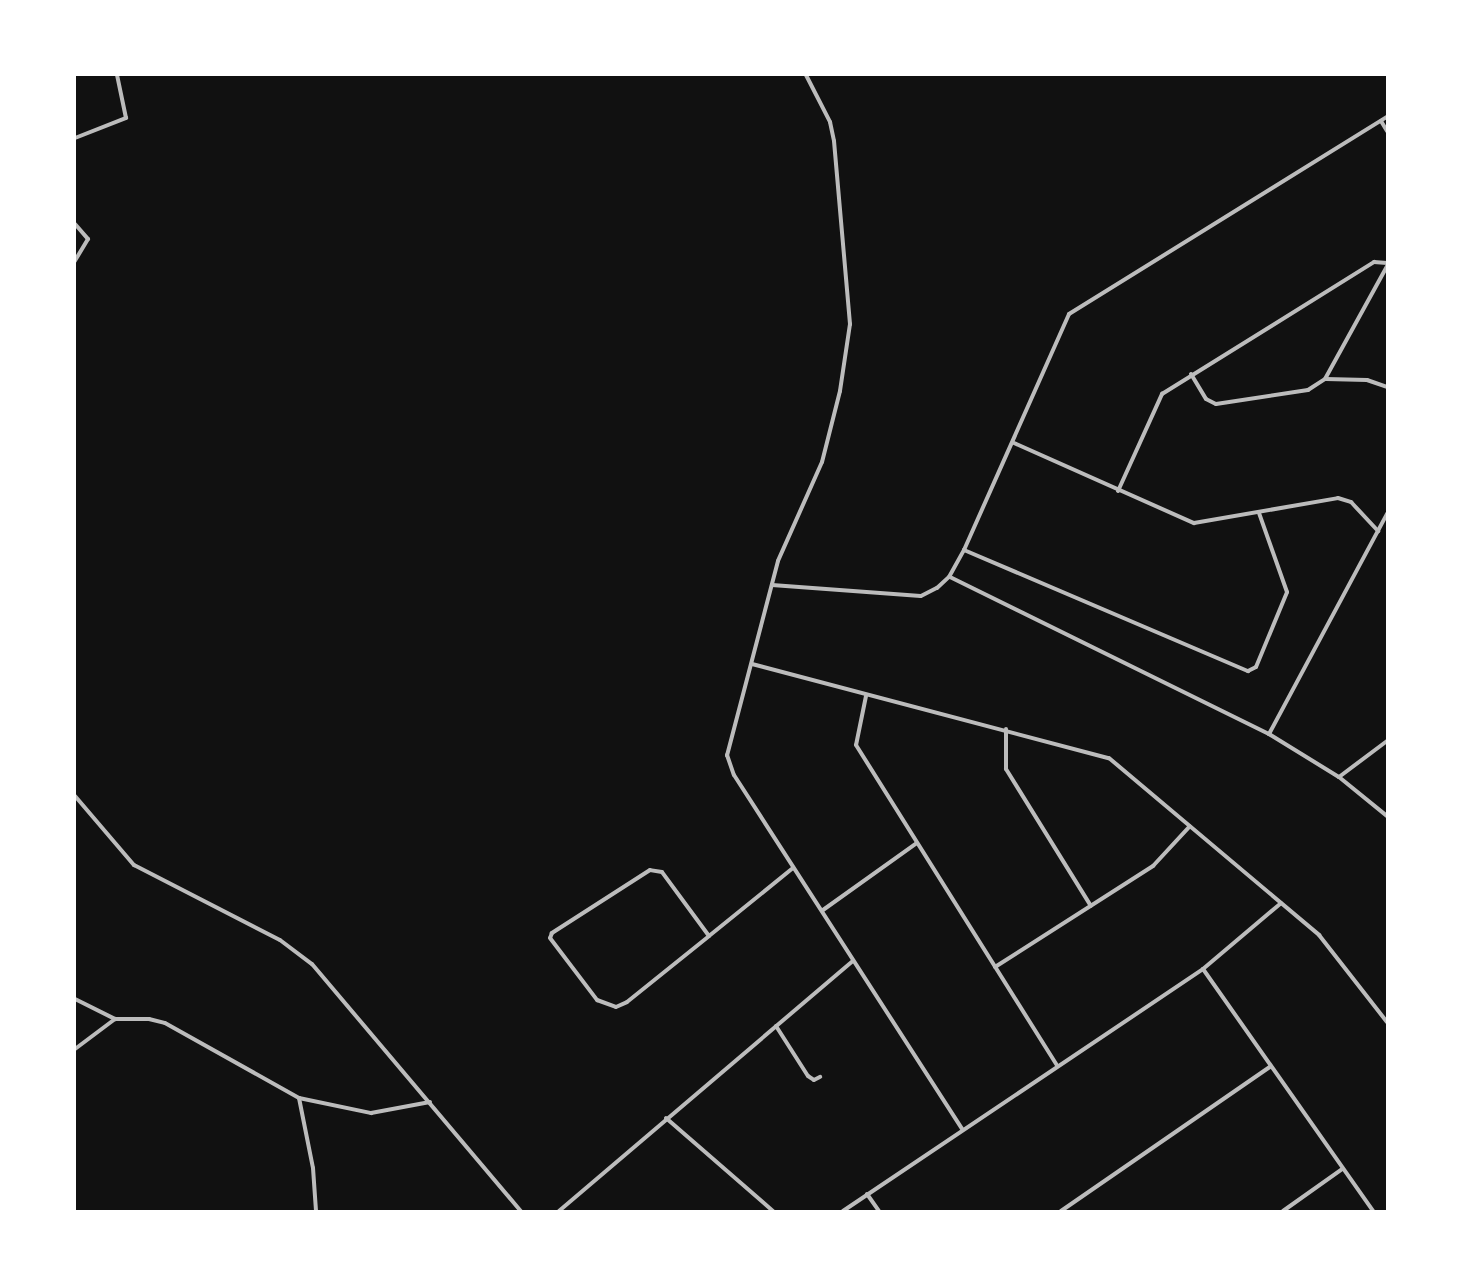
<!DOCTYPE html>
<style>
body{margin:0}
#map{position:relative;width:1462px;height:1286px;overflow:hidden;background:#111;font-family:"Times New Roman",serif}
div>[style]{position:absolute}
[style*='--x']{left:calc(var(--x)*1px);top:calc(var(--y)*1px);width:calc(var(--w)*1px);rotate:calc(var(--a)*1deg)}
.minor>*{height:4px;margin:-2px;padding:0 2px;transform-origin:2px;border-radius:2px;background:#bcbcbc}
span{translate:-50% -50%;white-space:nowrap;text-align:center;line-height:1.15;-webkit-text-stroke:6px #fff;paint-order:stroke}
.frame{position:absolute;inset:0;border:76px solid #fff;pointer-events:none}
</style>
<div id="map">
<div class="minor">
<div style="--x:806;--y:75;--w:53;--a:62.9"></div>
<div style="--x:830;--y:122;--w:19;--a:78"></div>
<div style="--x:834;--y:141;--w:184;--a:85"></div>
<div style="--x:850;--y:324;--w:68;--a:98.5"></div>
<div style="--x:840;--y:391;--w:73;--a:104.2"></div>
<div style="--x:822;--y:462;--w:108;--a:114"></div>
<div style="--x:778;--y:561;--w:201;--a:104.7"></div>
<div style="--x:727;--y:755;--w:21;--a:71"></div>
<div style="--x:734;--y:775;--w:421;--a:57.2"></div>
<div style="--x:1381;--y:121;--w:12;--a:59"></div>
<div style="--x:75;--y:138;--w:55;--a:-21.4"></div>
<div style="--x:126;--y:118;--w:44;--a:-101.8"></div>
<div style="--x:75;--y:224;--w:20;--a:49"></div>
<div style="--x:88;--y:239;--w:26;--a:121"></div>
<div style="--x:1191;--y:374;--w:29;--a:59"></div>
<div style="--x:1206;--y:399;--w:11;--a:27"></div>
<div style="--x:1216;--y:404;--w:93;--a:-8.7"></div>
<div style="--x:1308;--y:390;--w:20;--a:-33"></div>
<div style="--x:1325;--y:379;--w:129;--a:-61.2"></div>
<div style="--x:1326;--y:379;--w:41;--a:1.4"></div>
<div style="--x:1367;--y:380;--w:21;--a:19"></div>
<div style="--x:1014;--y:443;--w:197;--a:24"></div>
<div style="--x:1194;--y:523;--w:146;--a:-9.8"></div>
<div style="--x:1338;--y:498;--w:14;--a:17"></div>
<div style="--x:1351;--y:502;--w:40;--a:47"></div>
<div style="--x:1118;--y:491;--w:107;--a:-65.6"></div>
<div style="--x:1162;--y:394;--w:250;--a:-31.9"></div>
<div style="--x:1374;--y:262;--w:13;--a:4"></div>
<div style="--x:964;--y:550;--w:309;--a:23.1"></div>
<div style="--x:1248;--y:671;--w:9;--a:-27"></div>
<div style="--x:1256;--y:667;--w:81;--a:-67.5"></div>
<div style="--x:1287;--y:592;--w:84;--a:-109.5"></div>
<div style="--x:950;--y:577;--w:356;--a:26.2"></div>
<div style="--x:1269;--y:734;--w:82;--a:31.6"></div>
<div style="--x:1339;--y:777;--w:62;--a:39.1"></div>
<div style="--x:772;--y:585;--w:149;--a:4.2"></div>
<div style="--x:921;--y:596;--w:18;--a:-27"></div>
<div style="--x:937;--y:588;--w:16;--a:-43"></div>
<div style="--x:949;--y:577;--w:31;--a:-61"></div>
<div style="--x:964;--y:550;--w:258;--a:-66"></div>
<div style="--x:1069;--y:314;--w:374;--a:-31.8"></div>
<div style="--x:752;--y:664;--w:369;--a:14.8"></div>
<div style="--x:1109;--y:758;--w:275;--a:40.1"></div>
<div style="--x:1319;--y:935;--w:110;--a:52"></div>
<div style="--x:866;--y:696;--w:50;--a:101.5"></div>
<div style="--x:856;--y:745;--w:379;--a:57.9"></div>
<div style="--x:1006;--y:729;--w:40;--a:90"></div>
<div style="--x:1006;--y:769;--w:161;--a:58.2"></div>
<div style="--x:1269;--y:734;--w:250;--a:-61.8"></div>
<div style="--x:1339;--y:777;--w:60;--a:-36.9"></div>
<div style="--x:75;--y:796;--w:91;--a:49.5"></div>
<div style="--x:134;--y:865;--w:164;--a:27.2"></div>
<div style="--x:280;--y:940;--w:40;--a:37"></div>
<div style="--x:312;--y:964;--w:324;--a:49.8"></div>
<div style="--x:823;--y:910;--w:115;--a:-35.5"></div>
<div style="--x:709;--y:936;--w:79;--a:-126.3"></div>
<div style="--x:662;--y:872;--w:12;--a:-171"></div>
<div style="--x:650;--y:870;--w:117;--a:147.3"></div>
<div style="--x:552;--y:933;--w:5;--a:112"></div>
<div style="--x:550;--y:938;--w:78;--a:52.8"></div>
<div style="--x:597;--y:1000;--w:20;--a:20"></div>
<div style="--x:616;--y:1007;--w:12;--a:-24"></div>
<div style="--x:627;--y:1002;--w:105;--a:-38.8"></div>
<div style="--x:709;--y:936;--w:108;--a:-39"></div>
<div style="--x:995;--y:967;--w:188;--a:-32.6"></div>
<div style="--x:1153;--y:866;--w:54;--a:-47.2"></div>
<div style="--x:1203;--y:969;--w:296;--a:54.9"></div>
<div style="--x:75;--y:999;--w:45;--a:26.6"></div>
<div style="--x:115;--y:1019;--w:34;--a:0"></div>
<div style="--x:149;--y:1019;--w:16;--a:14"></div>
<div style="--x:165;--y:1023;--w:154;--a:29.2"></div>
<div style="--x:299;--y:1098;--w:74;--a:11.8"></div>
<div style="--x:371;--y:1113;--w:60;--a:-10.6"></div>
<div style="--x:776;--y:1026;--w:59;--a:57.4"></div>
<div style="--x:808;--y:1076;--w:7;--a:34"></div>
<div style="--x:814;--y:1080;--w:7;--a:-27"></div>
<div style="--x:75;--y:1049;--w:50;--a:-36.9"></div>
<div style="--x:299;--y:1098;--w:71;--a:78.7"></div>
<div style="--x:313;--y:1168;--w:43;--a:86"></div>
<div style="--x:666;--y:1118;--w:142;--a:41"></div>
<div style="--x:867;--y:1194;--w:21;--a:55"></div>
<div style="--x:559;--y:1211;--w:385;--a:-40.4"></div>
<div style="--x:843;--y:1211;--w:434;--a:-33.9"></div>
<div style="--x:1203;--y:969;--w:102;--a:-40.2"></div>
<div style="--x:1061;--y:1211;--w:254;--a:-34.6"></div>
<div style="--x:1283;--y:1211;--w:72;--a:-35.4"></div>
</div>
<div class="frame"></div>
</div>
